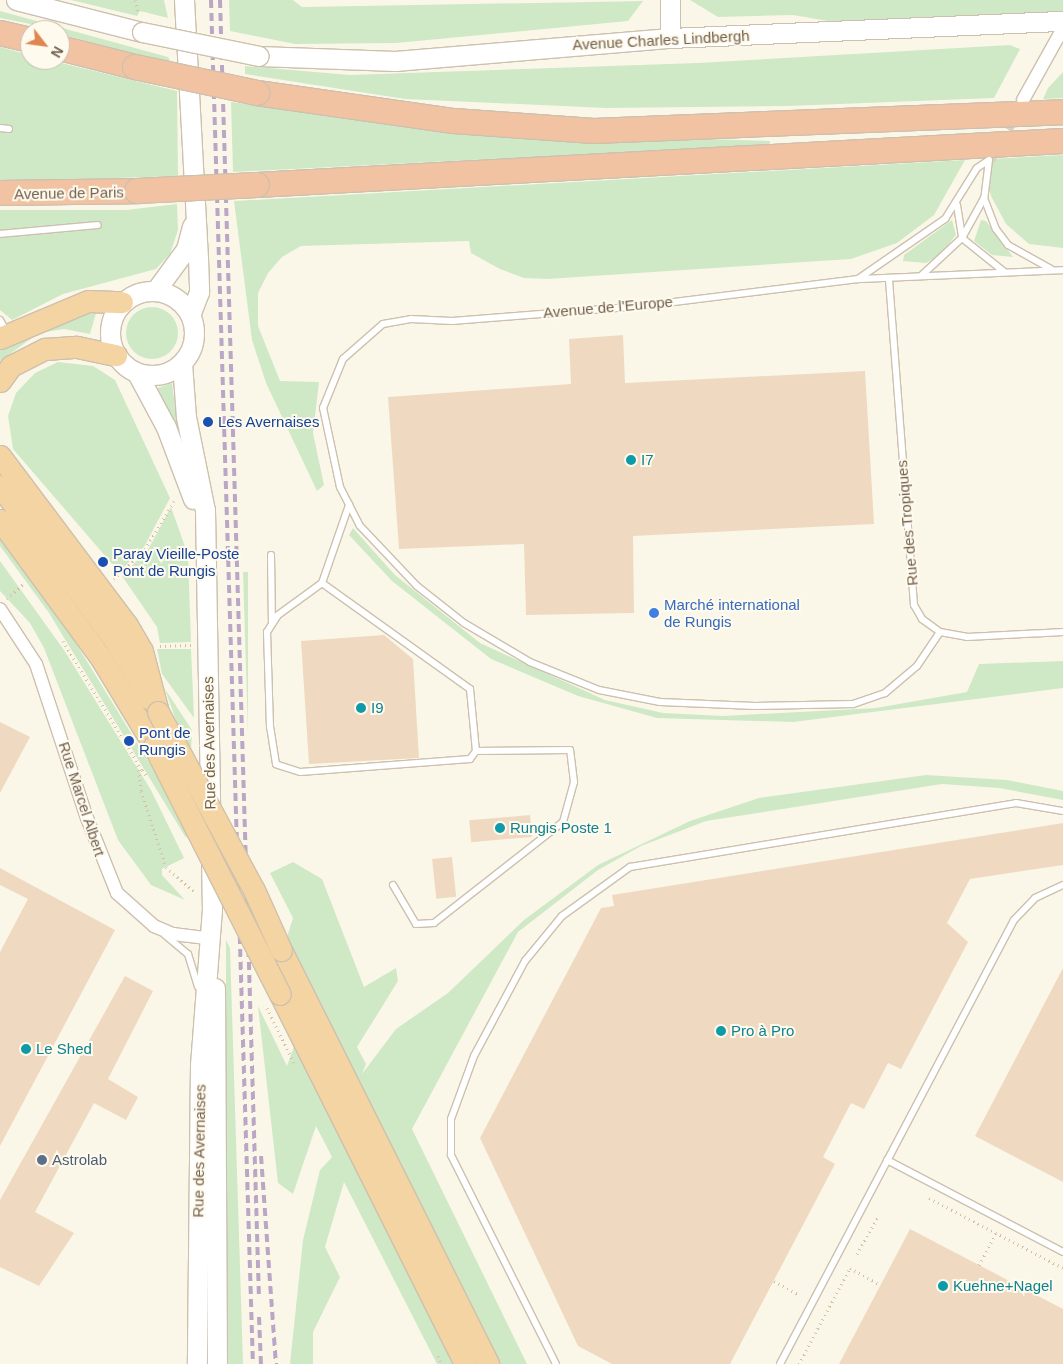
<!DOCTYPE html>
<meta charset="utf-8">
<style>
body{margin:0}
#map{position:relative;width:1063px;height:1364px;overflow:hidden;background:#fbf7e8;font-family:Arial,sans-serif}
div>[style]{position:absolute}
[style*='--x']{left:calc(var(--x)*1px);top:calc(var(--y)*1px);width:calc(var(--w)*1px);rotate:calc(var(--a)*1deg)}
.green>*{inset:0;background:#cfe9c6}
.round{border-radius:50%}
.building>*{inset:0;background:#efdac1;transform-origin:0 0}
.minor-tunnel>*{height:12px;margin-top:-6px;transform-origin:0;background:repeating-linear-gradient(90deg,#d9d2c1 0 12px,transparent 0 18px)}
.path>*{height:3px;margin-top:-1.5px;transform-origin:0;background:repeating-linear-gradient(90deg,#d5bea3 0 1px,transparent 0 5px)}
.roads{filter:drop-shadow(1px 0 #cdc0ae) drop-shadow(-1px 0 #cdc0ae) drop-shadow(0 1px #cdc0ae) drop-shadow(0 -1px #cdc0ae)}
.service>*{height:6px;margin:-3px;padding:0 3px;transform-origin:3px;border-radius:3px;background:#fff}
.minor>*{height:12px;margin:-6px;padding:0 6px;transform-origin:6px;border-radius:6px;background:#fff}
.secondary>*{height:19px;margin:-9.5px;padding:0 9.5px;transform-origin:9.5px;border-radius:9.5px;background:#fff}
.secondary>.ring{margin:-9.5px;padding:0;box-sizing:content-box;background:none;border:19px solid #fff;border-radius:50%}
.trunk>*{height:21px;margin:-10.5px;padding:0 10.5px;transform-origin:10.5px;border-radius:10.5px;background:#f4d4a3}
.motorway>*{height:24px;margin:-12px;padding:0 12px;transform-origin:12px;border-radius:12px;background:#f2c3a2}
.rail>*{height:4px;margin-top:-2px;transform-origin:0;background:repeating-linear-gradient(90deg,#bba6c5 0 8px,transparent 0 13px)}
.path-bridge>*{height:3px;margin-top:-1.5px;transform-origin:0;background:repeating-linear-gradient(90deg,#d5bea3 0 1px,transparent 0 5px)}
.bridges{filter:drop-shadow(1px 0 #cfc1ac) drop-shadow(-1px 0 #cfc1ac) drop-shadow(0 1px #cfc1ac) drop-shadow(0 -1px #cfc1ac)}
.secondary-bridge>*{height:19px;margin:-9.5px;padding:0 9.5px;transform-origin:9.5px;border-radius:9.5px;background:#fff}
.trunk-bridge>*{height:21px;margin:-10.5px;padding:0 10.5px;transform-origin:10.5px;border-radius:10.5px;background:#f4d4a3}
.motorway-bridge>*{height:24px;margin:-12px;padding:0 12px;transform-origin:12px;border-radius:12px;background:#f2c3a2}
.dots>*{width:14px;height:14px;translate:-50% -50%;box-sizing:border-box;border:2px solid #fefaee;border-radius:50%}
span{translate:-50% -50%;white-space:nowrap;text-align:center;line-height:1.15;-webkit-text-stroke:4px #fefaee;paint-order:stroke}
.street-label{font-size:15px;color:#74614d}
.transit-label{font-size:15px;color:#164399}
.left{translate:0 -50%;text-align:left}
.culture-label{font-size:15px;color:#0d838f}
.shop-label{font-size:15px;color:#366cbe}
.service-label{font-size:15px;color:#4e5e75}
.north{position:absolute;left:20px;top:20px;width:50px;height:50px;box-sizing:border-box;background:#fefaee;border:1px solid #c7bdae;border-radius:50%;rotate:120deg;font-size:14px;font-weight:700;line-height:20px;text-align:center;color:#74614d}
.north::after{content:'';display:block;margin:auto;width:18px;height:22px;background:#df8753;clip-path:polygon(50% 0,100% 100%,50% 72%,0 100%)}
</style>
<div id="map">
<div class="green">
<div style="clip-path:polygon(71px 0,164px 0,168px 18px,140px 11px,137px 16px)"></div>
<div style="clip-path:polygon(229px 0,293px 0,302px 7px,643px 1px,628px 21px,396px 43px,295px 44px,230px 31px)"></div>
<div style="clip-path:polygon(690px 0,1063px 0,1063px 12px,840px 23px,793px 15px,718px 17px)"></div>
<div style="clip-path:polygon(0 11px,168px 57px,172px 64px,60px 34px,60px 30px,0 18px)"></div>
<div style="clip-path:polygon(1010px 45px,1020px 49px,994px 98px,788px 106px,606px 108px,405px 99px,245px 74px,245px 66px,350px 75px,698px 63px)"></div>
<div style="clip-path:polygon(0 47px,30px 55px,30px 60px,49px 60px,177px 91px,178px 176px,0 182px)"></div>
<div style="clip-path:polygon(1063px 72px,1063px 98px,1043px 99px,1048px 88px)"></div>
<div style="clip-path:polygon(231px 102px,461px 132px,770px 141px,770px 145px,233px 172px)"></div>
<div style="clip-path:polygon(1063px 155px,1063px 248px,1029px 244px,1006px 224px,991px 196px,987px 183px,991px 159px)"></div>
<div style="clip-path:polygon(965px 160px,934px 215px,897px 243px,851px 259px,547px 279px,524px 278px,500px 269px,471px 253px,469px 241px,301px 246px,282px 257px,268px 273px,258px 293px,258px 326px,280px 381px,319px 382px,313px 433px,324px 485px,317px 491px,266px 383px,252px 340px,234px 201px)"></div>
<div style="clip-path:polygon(177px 204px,178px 230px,170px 254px,156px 269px,63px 294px,12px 320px,0 310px,0 210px,126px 210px)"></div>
<div style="clip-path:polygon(952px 220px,956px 235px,939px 256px,926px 263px,903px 261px,904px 255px)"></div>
<div style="clip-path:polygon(981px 220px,986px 221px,1013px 257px,992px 255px,974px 241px)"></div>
<div class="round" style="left:126px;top:307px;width:52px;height:52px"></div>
<div style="clip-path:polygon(96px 313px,90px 334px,64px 329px,39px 333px,0 361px,0 349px,67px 316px)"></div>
<div style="clip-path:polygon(58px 362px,93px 366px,115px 380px,170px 498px,144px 547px,119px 572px,13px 449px,8px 416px,16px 393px,35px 373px)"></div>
<div style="clip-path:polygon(172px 383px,179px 438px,152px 390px)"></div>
<div style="clip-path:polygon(171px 507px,188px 555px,191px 642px,160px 643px,157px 627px,122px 576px,149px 548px)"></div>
<div style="clip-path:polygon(353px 528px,395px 575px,480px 643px,605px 700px,663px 713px,723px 716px,876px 708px,967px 692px,979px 664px,1063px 661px,1063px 688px,793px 722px,657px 718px,578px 696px,491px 659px,392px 581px,349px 535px)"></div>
<div style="clip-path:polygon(0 536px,53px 606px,190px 829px,186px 838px,49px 613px,0 546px)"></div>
<div style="clip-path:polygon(0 561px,64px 650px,151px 790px,184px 858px,162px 869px,162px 875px,185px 900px,151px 885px,118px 840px,44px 648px,30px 623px,0 591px)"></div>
<div style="clip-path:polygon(243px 572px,248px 572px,248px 831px,248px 732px)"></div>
<div style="clip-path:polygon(157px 649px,191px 649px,194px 718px,162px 674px)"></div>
<div style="clip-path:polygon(165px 689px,192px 730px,191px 751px,178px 726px)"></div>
<div style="clip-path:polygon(926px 775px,1007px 780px,1063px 791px,1063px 800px,999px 788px,942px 784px,706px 821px,641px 846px,598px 870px,518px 932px,412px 1129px,527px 1364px,498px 1364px,286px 940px,293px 918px,270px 873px,293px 862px,322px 879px,364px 987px,396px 968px,398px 981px,357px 1047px,366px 1064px,362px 1074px,396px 1029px,448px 993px,524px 920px,598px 865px,690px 821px,759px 798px)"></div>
<div style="clip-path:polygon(226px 940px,230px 948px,243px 1364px,226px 1364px)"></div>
<div style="clip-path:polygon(258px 1006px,287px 1066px,294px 1046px,453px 1364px,437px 1364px,344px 1182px,325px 1247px,340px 1277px,313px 1332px,313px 1364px,290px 1364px,303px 1240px,320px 1170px,332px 1157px,316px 1126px,293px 1194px,278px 1183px)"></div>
</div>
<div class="building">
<div style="clip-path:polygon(623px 335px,625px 383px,865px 371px,874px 524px,633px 536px,634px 613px,526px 615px,524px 544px,399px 549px,388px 397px,571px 384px,569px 339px)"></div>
<div style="clip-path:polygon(384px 635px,413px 659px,419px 758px,309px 764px,301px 641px)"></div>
<div style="clip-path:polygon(0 722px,30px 737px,0 793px)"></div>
<div style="left:530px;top:815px;width:22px;height:61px;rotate:85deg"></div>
<div style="clip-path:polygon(1063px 823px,1063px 865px,970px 879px,947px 923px,968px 942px,901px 1069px,888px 1063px,864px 1109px,851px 1103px,823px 1157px,835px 1164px,730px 1364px,612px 1364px,578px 1346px,480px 1138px,601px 908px,614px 906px,612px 895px)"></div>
<div style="left:452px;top:857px;width:40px;height:20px;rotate:84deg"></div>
<div style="clip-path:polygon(0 868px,115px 930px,0 1146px,0 952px,28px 899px,0 885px)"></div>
<div style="clip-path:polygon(1063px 968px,1063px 1182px,975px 1136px)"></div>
<div style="clip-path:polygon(125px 976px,153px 991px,108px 1079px,138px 1097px,126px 1120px,94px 1103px,35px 1212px,74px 1233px,39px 1286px,0 1267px,0 1200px)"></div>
<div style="clip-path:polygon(910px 1229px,1063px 1309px,1063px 1364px,839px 1364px)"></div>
</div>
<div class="minor-tunnel">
<div style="--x:989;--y:160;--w:56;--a:-60.3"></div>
</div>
<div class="path">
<div style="--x:135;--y:0;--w:15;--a:74"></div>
<div style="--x:114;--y:579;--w:43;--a:-44.1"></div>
<div style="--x:145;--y:549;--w:57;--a:-58.5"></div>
<div style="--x:7;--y:599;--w:23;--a:-43"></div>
<div style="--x:63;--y:641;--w:151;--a:58.5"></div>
<div style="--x:160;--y:646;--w:31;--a:-2"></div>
<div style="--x:138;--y:765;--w:26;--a:83"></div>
<div style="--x:141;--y:791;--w:80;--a:71.8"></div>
<div style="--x:166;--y:867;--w:37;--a:41"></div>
<div style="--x:929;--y:1198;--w:151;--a:27.6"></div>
<div style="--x:857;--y:1254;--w:43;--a:-60.4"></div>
<div style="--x:979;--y:1265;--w:36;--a:-62"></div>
<div style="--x:774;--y:1281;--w:29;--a:29"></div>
<div style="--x:438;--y:1356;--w:9;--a:63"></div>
<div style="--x:799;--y:1364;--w:109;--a:-62"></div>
<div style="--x:850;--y:1268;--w:35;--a:29"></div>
</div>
<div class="roads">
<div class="service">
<div style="--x:0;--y:128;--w:9;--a:6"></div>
<div style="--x:989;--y:160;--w:38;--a:97"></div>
<div style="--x:984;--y:198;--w:33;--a:69"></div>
<div style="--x:996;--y:229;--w:20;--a:53"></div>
<div style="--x:1008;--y:245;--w:49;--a:29.2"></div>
<div style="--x:957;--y:205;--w:33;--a:81"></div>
<div style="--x:962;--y:238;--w:53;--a:38.8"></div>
<div style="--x:0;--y:234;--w:98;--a:-5.2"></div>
<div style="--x:922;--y:275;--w:54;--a:-42.8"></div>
<div style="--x:962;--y:238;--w:46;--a:-61.2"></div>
<div style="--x:858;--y:279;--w:106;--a:-34.6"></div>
<div style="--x:945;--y:219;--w:60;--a:-57.9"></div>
<div style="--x:977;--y:168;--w:14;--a:-34"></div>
<div style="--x:889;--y:280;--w:326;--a:85.6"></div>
<div style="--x:914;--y:605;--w:16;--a:60"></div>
<div style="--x:922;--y:619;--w:22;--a:36"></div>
<div style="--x:940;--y:632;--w:27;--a:10"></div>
<div style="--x:967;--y:637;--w:96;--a:-3"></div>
<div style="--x:0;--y:320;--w:13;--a:61"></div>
<div style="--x:271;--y:555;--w:68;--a:89.2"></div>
<div style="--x:322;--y:583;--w:182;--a:35.6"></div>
<div style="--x:470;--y:689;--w:62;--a:84.5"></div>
<div style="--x:476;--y:751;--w:10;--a:127"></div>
<div style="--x:470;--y:759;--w:170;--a:175.6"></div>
<div style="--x:300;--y:772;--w:25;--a:-162"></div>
<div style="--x:276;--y:764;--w:37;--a:-99"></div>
<div style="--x:270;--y:727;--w:95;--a:-91.8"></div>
<div style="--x:267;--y:632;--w:20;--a:-57"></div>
<div style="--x:278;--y:615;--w:54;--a:-36"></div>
<div style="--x:322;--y:583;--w:83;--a:-70.9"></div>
<div style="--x:940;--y:632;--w:41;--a:124.1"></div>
<div style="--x:917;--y:666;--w:42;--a:139.8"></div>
<div style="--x:885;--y:693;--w:34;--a:161"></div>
<div style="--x:853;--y:704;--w:98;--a:178.8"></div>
<div style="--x:755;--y:706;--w:95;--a:-177.6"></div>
<div style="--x:660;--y:702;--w:62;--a:-168.9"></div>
<div style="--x:599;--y:690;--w:74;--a:-157.9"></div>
<div style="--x:530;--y:662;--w:77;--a:-149.4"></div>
<div style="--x:464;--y:623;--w:60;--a:-141.8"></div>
<div style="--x:417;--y:586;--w:83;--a:-133.5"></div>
<div style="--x:360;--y:526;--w:44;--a:-117.1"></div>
<div style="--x:340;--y:487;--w:81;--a:-102.1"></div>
<div style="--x:323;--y:408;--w:53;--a:-67.8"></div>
<div style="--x:343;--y:359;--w:53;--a:-41.2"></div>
<div style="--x:383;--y:324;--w:28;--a:-10"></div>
<div style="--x:411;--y:319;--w:41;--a:2.8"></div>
<div style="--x:452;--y:321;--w:191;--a:-4.5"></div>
<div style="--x:642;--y:306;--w:218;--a:-7.1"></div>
<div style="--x:858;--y:279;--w:205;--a:-2.5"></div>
<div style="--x:393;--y:885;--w:45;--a:59.5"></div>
<div style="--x:416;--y:924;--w:18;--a:-3"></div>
<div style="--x:434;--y:923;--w:164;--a:-38.1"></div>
<div style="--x:563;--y:822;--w:41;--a:-74.6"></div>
<div style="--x:574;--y:782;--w:32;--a:-97"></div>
<div style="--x:570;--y:750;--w:94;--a:179.4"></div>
<div style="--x:165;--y:935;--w:30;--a:40"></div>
<div style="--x:188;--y:954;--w:34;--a:73"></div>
<div style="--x:887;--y:1160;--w:199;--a:27.6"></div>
<div style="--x:556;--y:1364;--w:234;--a:-116.7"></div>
<div style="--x:451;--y:1155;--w:36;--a:-90"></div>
<div style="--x:451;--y:1119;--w:67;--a:-69.9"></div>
<div style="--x:474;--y:1056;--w:108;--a:-61.8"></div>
<div style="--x:525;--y:961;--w:58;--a:-50.6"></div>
<div style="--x:562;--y:916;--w:84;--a:-35.8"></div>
<div style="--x:630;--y:867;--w:391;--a:-9.4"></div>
<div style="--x:1016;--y:803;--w:48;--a:9.7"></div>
<div style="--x:780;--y:1364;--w:502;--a:-62.21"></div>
<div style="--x:1014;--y:920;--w:30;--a:-46"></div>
<div style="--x:1035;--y:898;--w:31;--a:-25"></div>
</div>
<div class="minor">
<div style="--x:1023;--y:100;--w:82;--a:-60.9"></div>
<div style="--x:0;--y:609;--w:66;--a:56.8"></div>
<div style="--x:36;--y:664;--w:162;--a:71.7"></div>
<div style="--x:87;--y:818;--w:81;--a:68.2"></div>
<div style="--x:117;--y:893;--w:50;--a:41.7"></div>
<div style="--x:154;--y:926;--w:21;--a:23"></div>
<div style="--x:173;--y:934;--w:38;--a:7"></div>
</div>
<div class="secondary">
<div style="--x:16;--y:0;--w:130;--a:14.3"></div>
<div style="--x:184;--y:0;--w:258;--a:86.9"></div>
<div style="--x:198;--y:258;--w:34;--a:88"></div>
<div style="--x:199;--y:292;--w:22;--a:111"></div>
<div style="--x:670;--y:0;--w:38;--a:90"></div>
<div style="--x:259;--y:56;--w:136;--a:2.1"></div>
<div style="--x:395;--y:61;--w:276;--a:-4.8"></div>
<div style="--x:670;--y:38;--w:393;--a:-2.5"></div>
<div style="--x:156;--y:290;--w:51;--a:-53.8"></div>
<div style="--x:186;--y:249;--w:24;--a:-75"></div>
<div class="ring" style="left:110px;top:291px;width:65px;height:65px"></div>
<div style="--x:182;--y:363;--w:54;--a:85.8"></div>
<div style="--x:186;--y:417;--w:95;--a:78.5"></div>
<div style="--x:205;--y:510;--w:399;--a:89"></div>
<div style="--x:212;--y:909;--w:156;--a:94.4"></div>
<div style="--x:200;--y:1065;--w:299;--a:90.6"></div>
<div style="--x:137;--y:373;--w:61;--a:61.8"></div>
<div style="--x:166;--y:427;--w:77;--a:69.4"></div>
<div style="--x:215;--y:988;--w:376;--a:89.7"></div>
</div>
<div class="trunk">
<div style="--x:0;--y:338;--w:95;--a:-22.8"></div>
<div style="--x:88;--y:301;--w:34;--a:2"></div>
<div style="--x:0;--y:381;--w:19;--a:-54"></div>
<div style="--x:11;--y:366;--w:38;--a:-27"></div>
<div style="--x:45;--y:349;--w:32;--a:-4"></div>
<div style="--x:77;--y:347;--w:40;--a:12"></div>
<div style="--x:0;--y:456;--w:211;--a:53.1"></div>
<div style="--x:127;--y:625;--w:30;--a:60"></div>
<div style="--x:142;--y:651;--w:63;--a:75.3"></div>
<div style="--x:0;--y:486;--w:194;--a:53.4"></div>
<div style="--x:116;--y:642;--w:66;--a:59.2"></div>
<div style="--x:0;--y:520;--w:171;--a:53.8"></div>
<div style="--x:101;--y:658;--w:103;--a:58.9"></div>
<div style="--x:281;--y:950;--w:463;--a:63.4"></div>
<div style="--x:280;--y:994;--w:414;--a:63.4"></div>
</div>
<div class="motorway">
<div style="--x:0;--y:33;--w:31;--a:13"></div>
<div style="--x:60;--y:48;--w:77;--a:14.2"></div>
<div style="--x:257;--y:93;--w:199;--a:8.1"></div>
<div style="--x:454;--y:121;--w:140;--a:4.1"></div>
<div style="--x:594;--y:131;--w:469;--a:-2.3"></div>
<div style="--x:257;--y:185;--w:807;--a:-3.12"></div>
<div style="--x:0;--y:193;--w:137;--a:-0.8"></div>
</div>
</div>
<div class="rail">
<div style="--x:211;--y:0;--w:1365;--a:88.24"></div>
<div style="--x:220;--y:0;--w:1298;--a:88.28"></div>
<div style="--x:261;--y:1156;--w:209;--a:85.9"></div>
<div style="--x:259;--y:1317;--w:47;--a:87.6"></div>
</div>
<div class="path-bridge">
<div style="--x:142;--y:770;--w:10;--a:53"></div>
<div style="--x:267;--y:1008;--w:61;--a:63.9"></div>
</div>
<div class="bridges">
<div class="secondary-bridge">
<div style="--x:142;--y:32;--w:119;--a:11.6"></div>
</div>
<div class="trunk-bridge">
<div style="--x:158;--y:712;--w:202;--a:61.7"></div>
<div style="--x:254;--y:890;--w:66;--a:65.8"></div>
<div style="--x:154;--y:746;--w:278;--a:63.1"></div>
</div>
<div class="motorway-bridge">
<div style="--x:135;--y:67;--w:125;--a:12"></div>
<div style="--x:137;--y:191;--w:120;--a:-2.9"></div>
</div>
</div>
<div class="dots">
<div style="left:208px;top:422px;background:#1a4fb4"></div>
<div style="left:631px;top:460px;background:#0f9aa8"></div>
<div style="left:103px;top:562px;background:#1a4fb4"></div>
<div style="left:654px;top:613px;background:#3f7fe0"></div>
<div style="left:361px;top:708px;background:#0f9aa8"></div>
<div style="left:129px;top:741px;background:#1a4fb4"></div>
<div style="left:500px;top:828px;background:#0f9aa8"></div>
<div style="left:721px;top:1031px;background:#0f9aa8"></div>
<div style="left:26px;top:1049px;background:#0f9aa8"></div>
<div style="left:42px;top:1160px;background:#5c6f8a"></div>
<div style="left:943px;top:1286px;background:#0f9aa8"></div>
</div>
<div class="street-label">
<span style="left:661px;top:40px;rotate:-3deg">Avenue Charles Lindbergh</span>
<span style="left:69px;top:193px;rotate:-1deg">Avenue de Paris</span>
<span style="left:608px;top:307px;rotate:-5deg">Avenue de l'Europe</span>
<span style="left:907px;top:523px;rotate:-95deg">Rue des Tropiques</span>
<span style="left:209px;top:743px;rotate:-91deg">Rue des Avernaises</span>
<span style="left:82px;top:799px;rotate:72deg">Rue Marcel Albert</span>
<span style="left:199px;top:1151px;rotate:-89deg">Rue des Avernaises</span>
</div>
<div class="transit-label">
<span class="left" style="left:218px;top:422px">Les Avernaises</span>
<span class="left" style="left:113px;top:562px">Paray Vieille-Poste<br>Pont de Rungis</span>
<span class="left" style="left:139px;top:741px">Pont de<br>Rungis</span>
</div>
<div class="culture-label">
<span class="left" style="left:641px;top:460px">I7</span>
<span class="left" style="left:371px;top:708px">I9</span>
<span class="left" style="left:510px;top:828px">Rungis Poste 1</span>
<span class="left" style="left:731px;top:1031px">Pro à Pro</span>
<span class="left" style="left:36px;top:1049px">Le Shed</span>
<span class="left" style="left:953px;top:1286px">Kuehne+Nagel</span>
</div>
<div class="shop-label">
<span class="left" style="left:664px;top:613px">Marché international<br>de Rungis</span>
</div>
<div class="service-label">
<span class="left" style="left:52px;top:1160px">Astrolab</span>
</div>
<div class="north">N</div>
</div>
